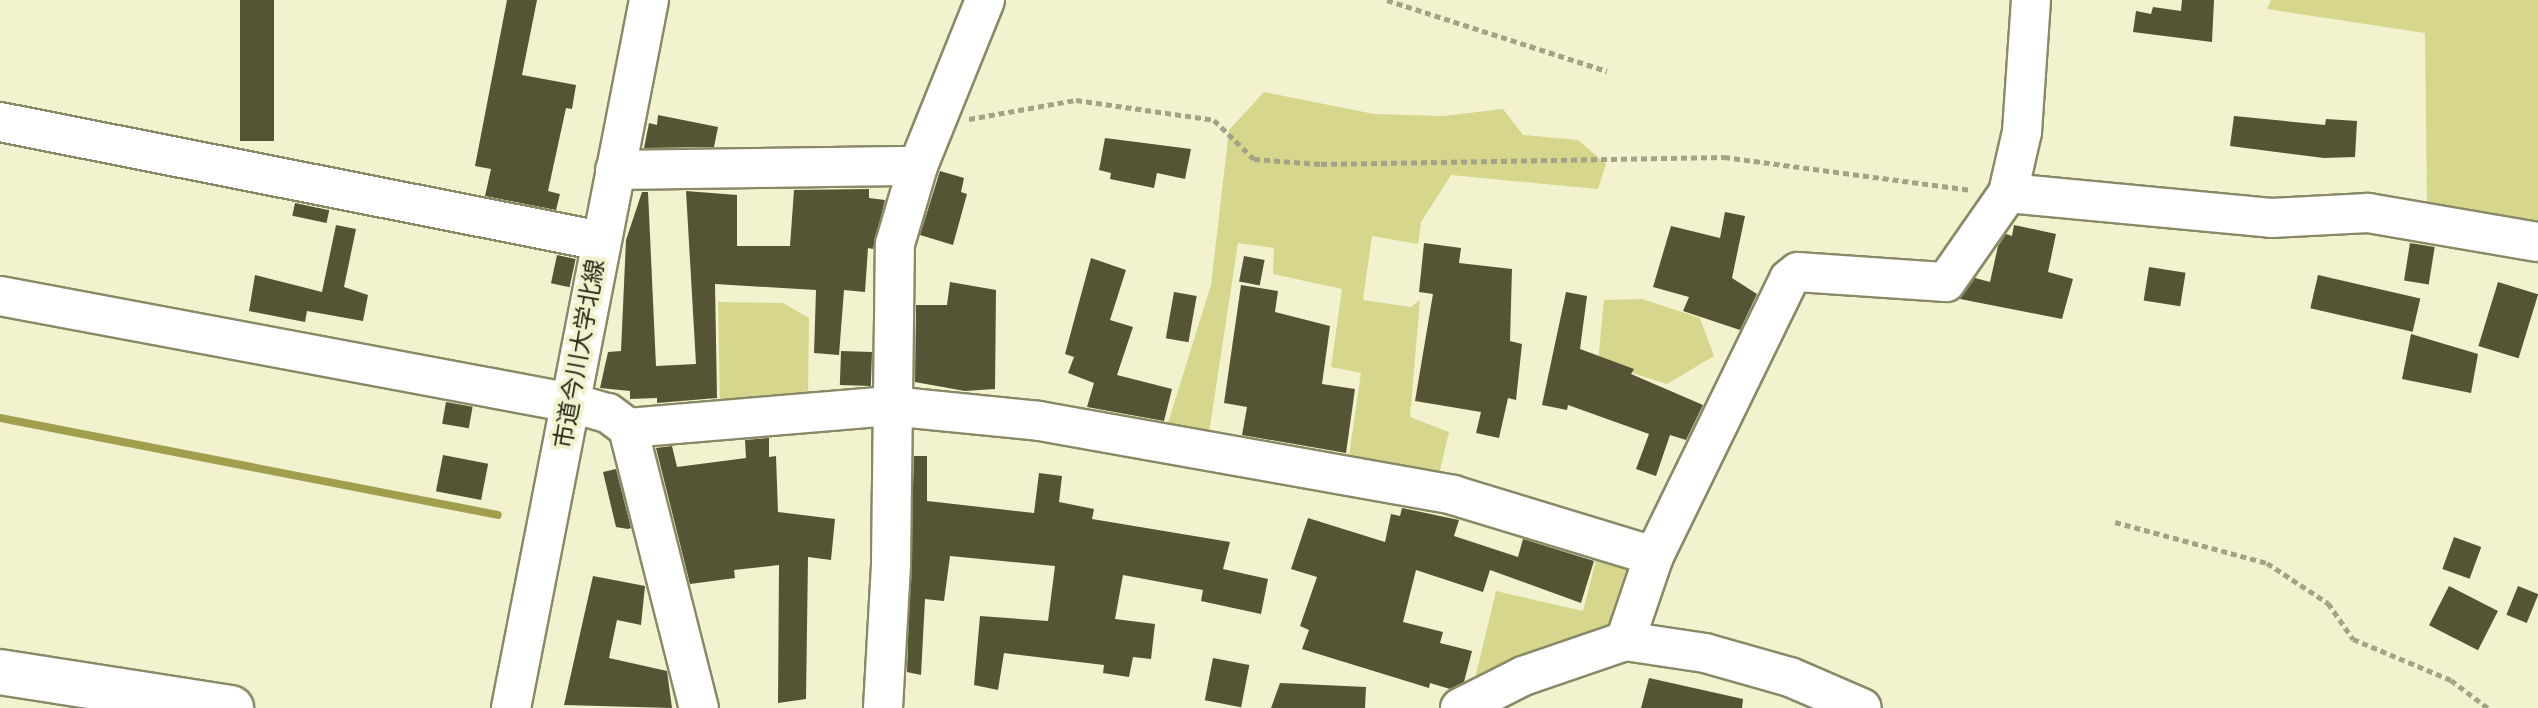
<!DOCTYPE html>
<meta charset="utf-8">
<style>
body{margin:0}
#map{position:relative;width:2538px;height:708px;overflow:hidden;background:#f2f2ce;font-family:"DejaVu Sans","Noto Sans JP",sans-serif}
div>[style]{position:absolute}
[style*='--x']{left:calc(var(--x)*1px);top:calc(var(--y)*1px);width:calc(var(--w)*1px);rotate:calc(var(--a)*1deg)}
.green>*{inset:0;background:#d7d68d}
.stream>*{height:8px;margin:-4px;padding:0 4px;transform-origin:4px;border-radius:4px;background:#a19f4e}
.building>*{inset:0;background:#555536;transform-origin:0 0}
.path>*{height:5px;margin-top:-2.5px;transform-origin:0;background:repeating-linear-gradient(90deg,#a3a388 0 6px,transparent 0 10px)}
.roads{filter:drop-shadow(2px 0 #898968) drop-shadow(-2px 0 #898968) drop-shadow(0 2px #898968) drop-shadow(0 -2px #898968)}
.minor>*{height:38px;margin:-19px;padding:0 19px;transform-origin:19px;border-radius:19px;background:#fff}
.major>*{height:44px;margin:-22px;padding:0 22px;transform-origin:22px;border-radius:22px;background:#fff}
span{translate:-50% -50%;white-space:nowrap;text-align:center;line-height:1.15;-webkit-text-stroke:8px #f2f2ce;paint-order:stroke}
.street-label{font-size:24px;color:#262619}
</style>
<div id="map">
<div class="green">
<div style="clip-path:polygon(2271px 0,2538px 0,2538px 227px,2427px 209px,2425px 33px,2267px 9px)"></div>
<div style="clip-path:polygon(1264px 92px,1374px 114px,1443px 116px,1503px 109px,1523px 135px,1578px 140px,1606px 164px,1598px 189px,1451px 175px,1421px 222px,1418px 244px,1372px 236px,1363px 300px,1411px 307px,1420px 300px,1410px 417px,1449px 432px,1437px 483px,1347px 470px,1361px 373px,1331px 367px,1342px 289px,1273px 274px,1274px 248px,1238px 243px,1207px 446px,1163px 439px,1211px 285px,1229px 130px)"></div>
<div style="clip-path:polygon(1642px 299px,1700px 318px,1714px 356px,1667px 384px,1598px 362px,1604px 300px)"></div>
<div style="clip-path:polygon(718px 302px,783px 303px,809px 318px,808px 394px,720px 402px)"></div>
<div style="clip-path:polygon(1597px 556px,1637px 567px,1613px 640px,1472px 691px,1496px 591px,1583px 611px)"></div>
</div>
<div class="stream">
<div style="--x:0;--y:418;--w:507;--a:11.02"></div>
</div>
<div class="building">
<div style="left:240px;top:0;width:34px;height:141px"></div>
<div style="clip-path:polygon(507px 0,537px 0,522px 75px,576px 85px,572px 109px,566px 108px,548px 191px,560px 194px,556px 210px,485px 196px,491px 169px,475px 166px)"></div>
<div style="clip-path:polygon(2182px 0,2214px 0,2212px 42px,2133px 32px,2136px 11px,2151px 14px,2153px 7px,2181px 11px)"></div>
<div style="clip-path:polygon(658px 115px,718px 127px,714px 147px,644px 148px,649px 123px,657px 125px)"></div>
<div style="clip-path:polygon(2234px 116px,2325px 125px,2326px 119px,2357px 121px,2355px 157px,2324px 158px,2230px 146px)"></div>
<div style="clip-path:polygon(1105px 138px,1191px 149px,1185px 179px,1157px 173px,1154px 188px,1110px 179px,1111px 173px,1099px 170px)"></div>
<div style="clip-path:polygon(940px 171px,964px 178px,961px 192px,967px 194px,953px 245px,920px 235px)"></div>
<div style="clip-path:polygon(869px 189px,869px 198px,885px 200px,873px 249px,868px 248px,865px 292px,844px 290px,839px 355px,814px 353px,816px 290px,715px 284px,717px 398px,657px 403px,657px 398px,630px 399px,630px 391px,600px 388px,608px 352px,621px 351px,626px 240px,642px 192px,648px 192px,656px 366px,696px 364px,686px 191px,737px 195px,737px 246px,790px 246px,794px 190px)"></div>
<div style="left:295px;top:203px;width:35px;height:13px;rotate:12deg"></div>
<div style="clip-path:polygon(1725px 212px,1745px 216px,1732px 278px,1757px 294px,1740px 330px,1683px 311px,1689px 297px,1653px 287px,1671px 226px,1720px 238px)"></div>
<div style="clip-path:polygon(336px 225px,356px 229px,344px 287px,368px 295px,363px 321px,307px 311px,305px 322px,249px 311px,255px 275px,322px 292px)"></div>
<div style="clip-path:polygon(2014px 225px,2056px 234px,2048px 272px,2073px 279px,2062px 319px,1960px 299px,1975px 278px,1990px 282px,1998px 246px,2006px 234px,2012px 236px)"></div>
<div style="clip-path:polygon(1424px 243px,1461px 248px,1459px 263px,1512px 269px,1510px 341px,1522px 344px,1516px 400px,1508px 398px,1499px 438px,1476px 433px,1481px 412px,1415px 401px,1433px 294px,1419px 292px)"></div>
<div style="left:2410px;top:243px;width:25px;height:38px;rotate:9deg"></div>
<div style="left:557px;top:255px;width:19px;height:29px;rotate:12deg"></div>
<div style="left:1244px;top:256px;width:21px;height:26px;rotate:11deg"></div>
<div style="clip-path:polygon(1091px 258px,1126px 270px,1110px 320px,1133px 327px,1117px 375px,1172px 389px,1164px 421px,1087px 407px,1094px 383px,1068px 373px,1074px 357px,1065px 354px)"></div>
<div style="left:2149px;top:267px;width:37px;height:34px;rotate:9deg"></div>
<div style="left:2318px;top:275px;width:105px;height:34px;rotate:13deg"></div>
<div style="clip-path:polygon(950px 282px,996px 290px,995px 389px,965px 391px,915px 382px,916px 305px,947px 305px)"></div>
<div style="left:2498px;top:282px;width:42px;height:67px;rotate:17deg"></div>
<div style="clip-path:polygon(1241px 285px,1278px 291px,1275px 312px,1330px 326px,1322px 384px,1355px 389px,1346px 453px,1242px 435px,1247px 407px,1224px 403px)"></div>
<div style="left:1174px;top:292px;width:23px;height:47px;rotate:10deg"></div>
<div style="clip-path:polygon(1566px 292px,1587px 296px,1580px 349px,1634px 369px,1631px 374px,1703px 405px,1686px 440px,1670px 435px,1656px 476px,1636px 469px,1649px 434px,1568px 405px,1567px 410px,1542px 405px)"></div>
<div style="clip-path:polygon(2411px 334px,2478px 354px,2471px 393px,2402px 379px)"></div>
<div style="left:872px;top:352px;width:34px;height:31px;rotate:92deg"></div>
<div style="left:446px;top:402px;width:27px;height:22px;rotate:10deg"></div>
<div style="clip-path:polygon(769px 438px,769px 457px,776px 456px,778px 512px,835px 519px,831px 560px,808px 557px,806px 699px,778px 703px,779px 565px,734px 570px,735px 578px,690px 584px,656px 448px,672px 446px,677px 467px,746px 458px,745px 440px)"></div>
<div style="left:443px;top:455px;width:46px;height:37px;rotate:11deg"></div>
<div style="clip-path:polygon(914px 456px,927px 456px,927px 501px,1034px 513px,1039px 473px,1062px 476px,1059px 502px,1094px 509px,1092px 519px,1230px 542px,1223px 569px,1268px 579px,1261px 614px,1201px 601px,1203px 590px,1123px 575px,1115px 619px,1155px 624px,1151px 659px,1133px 657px,1129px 677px,1103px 673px,1104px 665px,1004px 653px,998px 690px,974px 685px,980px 616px,1048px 621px,1055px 566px,950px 556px,944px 601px,925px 599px,921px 675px,907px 672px)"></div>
<div style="clip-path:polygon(616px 469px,631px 528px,628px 529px,616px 527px,603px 472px)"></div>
<div style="clip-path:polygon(1402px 508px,1459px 520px,1454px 536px,1518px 557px,1523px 539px,1594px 561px,1581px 603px,1490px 570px,1483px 592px,1416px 570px,1403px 622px,1443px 632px,1440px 643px,1472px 651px,1464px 682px,1450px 689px,1430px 683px,1429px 688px,1302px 649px,1309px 630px,1300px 626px,1317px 577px,1291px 569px,1308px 518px,1385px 542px,1391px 514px,1400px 516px)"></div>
<div style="left:2454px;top:537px;width:29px;height:34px;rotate:20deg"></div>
<div style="clip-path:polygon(593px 576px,645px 586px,641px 625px,617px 620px,609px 658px,667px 671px,672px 708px,564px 705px)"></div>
<div style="left:2449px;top:586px;width:55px;height:44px;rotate:27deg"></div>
<div style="left:2518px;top:586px;width:22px;height:31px;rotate:22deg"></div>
<div style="left:1213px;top:658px;width:37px;height:43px;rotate:11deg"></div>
<div style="clip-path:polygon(1649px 678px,1743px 699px,1742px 708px,1641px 708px)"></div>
<div style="clip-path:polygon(1280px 683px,1366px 687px,1365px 708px,1271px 708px)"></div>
</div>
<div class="path">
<div style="--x:1387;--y:0;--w:231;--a:17.9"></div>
<div style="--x:969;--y:119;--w:109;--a:-10.1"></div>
<div style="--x:1076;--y:100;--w:139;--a:8.2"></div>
<div style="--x:1214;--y:120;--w:56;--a:44.3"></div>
<div style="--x:1254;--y:159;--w:67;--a:4.3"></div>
<div style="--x:1321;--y:164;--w:403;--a:-1"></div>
<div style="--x:1724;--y:157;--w:250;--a:7.6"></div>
<div style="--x:2115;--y:522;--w:157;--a:15.1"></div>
<div style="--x:2267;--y:563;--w:73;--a:33.3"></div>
<div style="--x:2328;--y:603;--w:44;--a:55.2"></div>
<div style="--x:2353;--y:639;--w:106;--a:22.7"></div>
<div style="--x:2451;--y:680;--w:46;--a:37.1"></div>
</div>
<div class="roads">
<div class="minor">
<div style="--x:0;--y:122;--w:613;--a:11.2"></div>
<div style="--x:615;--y:170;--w:303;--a:-0.8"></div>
<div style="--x:2008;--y:193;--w:264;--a:5.4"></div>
<div style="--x:2271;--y:218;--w:97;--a:-3"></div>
<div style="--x:2368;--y:213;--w:172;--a:9.7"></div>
<div style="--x:0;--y:296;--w:582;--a:10.6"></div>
<div style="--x:572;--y:403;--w:37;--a:16"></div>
<div style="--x:608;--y:413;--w:25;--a:37"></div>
<div style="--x:628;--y:428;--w:263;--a:-4.8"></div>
<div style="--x:890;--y:406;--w:150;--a:5.7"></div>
<div style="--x:1039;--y:421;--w:421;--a:10.1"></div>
<div style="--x:1453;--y:495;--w:210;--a:16.9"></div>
<div style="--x:628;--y:428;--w:289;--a:75.8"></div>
<div style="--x:1625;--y:641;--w:90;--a:-71.2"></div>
<div style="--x:1654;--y:556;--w:308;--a:-64"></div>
<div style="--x:1789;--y:279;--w:11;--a:-38"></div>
<div style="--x:1798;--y:272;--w:148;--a:3.9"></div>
<div style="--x:1946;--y:282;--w:108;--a:-55.1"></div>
<div style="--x:2008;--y:193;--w:63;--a:-77.1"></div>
<div style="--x:2022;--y:132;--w:132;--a:-86.1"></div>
<div style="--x:511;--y:708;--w:721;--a:-78.97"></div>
<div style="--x:883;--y:708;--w:145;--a:-86.8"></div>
<div style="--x:891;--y:563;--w:319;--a:-89.3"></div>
<div style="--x:895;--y:244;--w:81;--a:-73.6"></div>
<div style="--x:918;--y:166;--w:179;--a:-68"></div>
<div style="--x:1460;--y:708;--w:71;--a:-26.9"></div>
<div style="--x:1523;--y:676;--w:108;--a:-18.9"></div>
<div style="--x:1625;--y:641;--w:81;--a:8.5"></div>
<div style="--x:1705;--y:653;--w:88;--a:15.8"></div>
<div style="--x:1790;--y:677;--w:78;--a:23.3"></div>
</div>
<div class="major">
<div style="--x:0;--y:672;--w:234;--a:8.9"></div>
</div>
</div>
<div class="street-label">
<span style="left:580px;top:354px;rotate:-80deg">市道今川大学北線</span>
</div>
</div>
